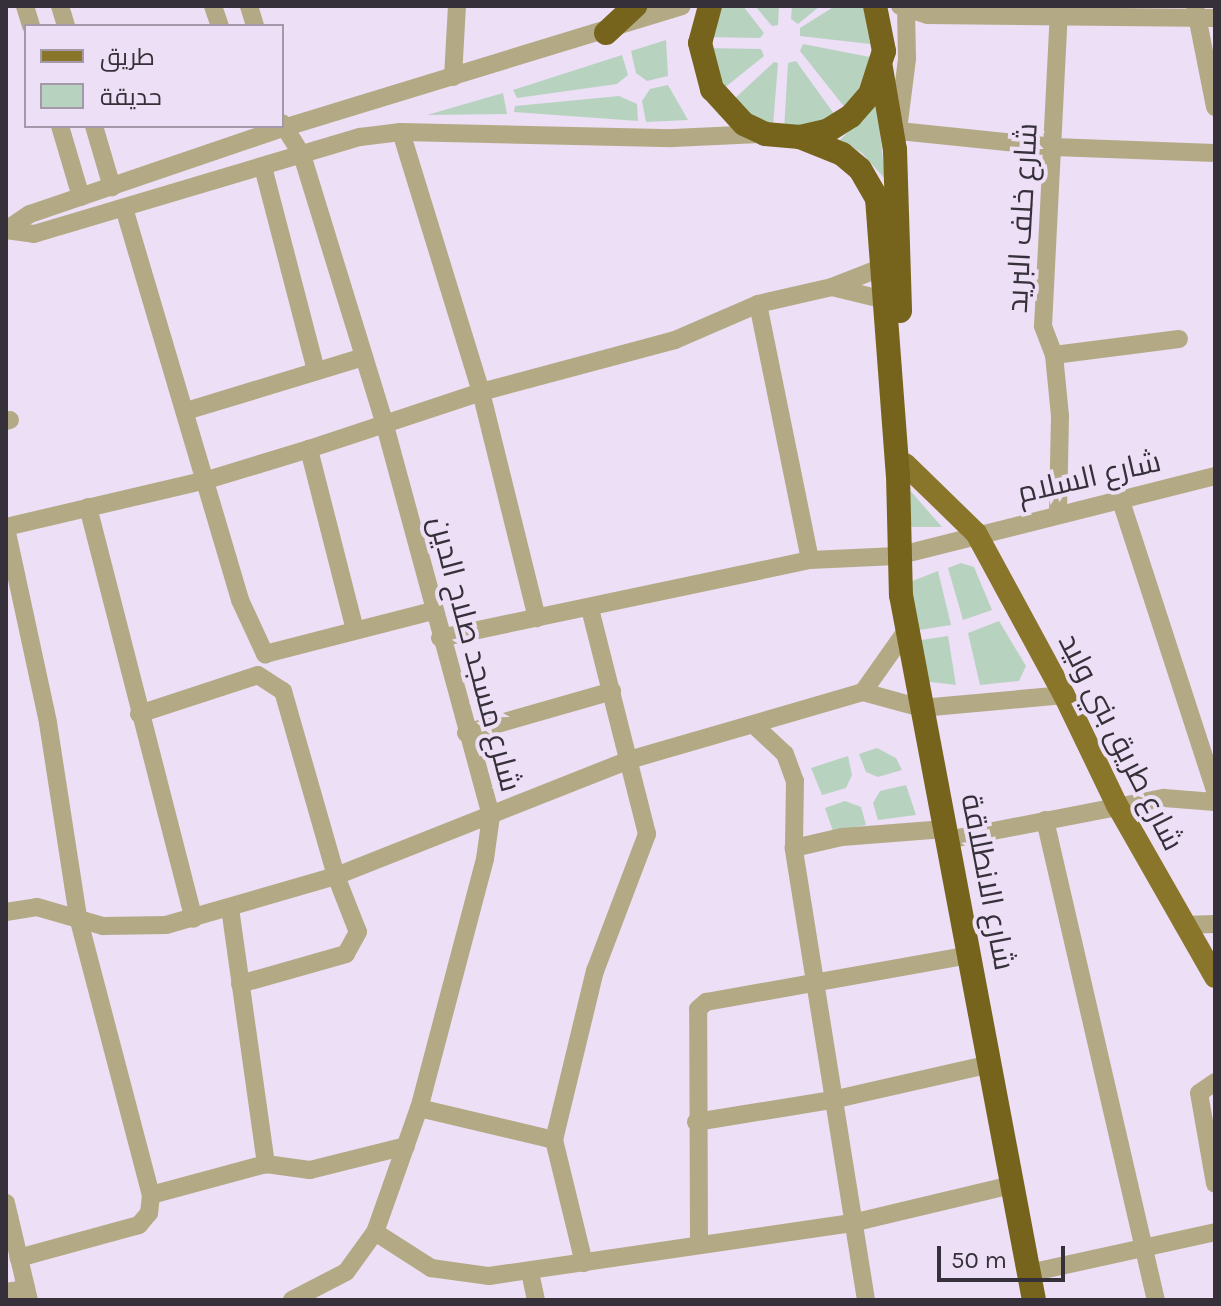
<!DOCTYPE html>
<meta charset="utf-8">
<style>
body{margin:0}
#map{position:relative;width:1221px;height:1306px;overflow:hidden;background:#eddff6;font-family:Karla,Cairo,sans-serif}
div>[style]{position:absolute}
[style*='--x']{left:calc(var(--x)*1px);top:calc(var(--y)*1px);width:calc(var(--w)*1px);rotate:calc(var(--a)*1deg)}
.green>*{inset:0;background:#b7d3c0}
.minor>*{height:18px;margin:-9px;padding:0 9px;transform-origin:9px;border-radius:9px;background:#b3aa85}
.major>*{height:22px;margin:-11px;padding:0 11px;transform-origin:11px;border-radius:11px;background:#8a762a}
.highway>*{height:24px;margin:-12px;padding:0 12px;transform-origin:12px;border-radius:12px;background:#76641c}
span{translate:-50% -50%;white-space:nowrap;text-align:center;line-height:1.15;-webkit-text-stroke:8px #eddff6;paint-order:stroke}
.street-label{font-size:30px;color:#353039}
.frame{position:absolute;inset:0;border:8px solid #353039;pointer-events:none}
.legend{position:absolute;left:24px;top:24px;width:260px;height:104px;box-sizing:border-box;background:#eddff6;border:2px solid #a399aa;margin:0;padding:10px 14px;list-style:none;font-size:24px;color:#353039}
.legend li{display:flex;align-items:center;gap:16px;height:40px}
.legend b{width:40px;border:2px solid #a399aa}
.scale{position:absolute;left:937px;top:1246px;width:128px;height:36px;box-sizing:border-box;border:4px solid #353039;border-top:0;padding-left:10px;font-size:24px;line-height:28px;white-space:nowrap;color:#353039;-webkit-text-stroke:6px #eddff6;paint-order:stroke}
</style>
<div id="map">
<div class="green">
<div style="clip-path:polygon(714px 6px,743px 6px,764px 33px,760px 38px,706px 37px)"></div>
<div style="clip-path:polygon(755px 6px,779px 6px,778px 25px,772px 26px)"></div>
<div style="clip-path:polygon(792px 6px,820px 6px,798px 24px,791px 19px)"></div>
<div style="clip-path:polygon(835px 6px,863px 6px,870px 44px,800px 36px,800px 28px)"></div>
<div style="clip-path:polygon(666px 40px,668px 76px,647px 81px,636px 73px,631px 51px)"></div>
<div style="clip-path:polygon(803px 44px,870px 57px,854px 101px,846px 109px,800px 51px)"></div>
<div style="clip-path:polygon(705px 48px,761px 49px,764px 56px,718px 93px)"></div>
<div style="clip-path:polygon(622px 55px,628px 75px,617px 84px,517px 98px,513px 90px)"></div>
<div style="clip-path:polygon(796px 61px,837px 118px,784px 130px,788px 63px)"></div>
<div style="clip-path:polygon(774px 62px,778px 63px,773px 126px,766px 127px,731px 102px)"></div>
<div style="clip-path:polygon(668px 85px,688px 120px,646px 122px,642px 101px,650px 89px)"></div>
<div style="clip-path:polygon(503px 93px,507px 114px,427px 115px)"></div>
<div style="clip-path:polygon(619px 96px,637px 104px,638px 121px,514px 112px,515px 106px)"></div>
<div style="clip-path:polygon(877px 103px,885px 179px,862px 153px,840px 140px)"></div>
<div style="clip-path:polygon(907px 487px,942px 527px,912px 527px,905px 518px)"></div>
<div style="clip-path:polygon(961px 563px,974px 567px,992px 610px,963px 620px,948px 568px)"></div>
<div style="clip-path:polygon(938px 571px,951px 625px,913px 631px,910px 582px)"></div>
<div style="clip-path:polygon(999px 621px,1026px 666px,1019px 681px,980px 685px,968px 633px)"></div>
<div style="clip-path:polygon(948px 636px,956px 685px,922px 681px,915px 641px)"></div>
<div style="clip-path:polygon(877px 748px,896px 758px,902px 770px,878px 777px,866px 772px,859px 754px)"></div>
<div style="clip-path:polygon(848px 756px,852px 775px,846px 788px,822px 795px,811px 768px)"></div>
<div style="clip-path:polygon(906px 785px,916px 815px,878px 820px,873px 803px,880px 791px)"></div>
<div style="clip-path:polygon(845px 801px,861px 807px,866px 825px,833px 831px,825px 808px)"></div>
</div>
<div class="minor">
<div style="--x:25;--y:6;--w:21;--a:73"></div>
<div style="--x:60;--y:6;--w:21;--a:73"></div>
<div style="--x:213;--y:6;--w:21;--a:71"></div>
<div style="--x:249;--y:6;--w:21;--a:73"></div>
<div style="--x:900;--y:6;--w:28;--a:18"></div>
<div style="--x:927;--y:15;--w:288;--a:0.6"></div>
<div style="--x:1195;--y:6;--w:103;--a:78.8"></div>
<div style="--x:453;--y:77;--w:71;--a:-86.8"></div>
<div style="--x:282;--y:123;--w:38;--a:58"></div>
<div style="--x:302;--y:155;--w:279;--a:72.9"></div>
<div style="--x:384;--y:422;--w:408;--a:74.8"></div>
<div style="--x:491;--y:816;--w:43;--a:97.9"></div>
<div style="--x:485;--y:859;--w:258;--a:104.8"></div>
<div style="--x:419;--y:1108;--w:132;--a:109.5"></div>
<div style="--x:375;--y:1232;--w:49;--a:125.9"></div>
<div style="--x:346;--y:1272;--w:61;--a:152.6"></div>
<div style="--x:60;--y:126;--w:74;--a:73.5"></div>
<div style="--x:94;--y:126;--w:64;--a:73.6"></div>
<div style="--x:899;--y:131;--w:156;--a:5.9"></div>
<div style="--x:1054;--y:147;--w:161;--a:2.1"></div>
<div style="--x:401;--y:132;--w:272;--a:72.9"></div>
<div style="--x:481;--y:392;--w:233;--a:76.1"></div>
<div style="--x:897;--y:138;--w:80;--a:-82.8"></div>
<div style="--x:907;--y:59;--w:53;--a:-91.1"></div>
<div style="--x:263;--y:167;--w:211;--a:75.4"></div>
<div style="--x:124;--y:208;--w:409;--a:73.5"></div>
<div style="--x:240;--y:600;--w:60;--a:65.2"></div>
<div style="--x:265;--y:654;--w:172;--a:-14.4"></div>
<div style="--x:6;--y:230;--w:28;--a:8"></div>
<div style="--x:34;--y:234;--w:340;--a:-16.6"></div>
<div style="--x:360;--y:137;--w:41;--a:-7"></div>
<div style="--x:401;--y:132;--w:272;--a:1.3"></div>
<div style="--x:673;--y:138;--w:87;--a:-2.6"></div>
<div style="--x:6;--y:230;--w:29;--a:-34"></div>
<div style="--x:30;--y:214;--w:267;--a:-18.8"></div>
<div style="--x:283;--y:128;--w:417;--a:-17"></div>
<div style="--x:832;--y:287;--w:55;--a:13.8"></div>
<div style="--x:758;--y:304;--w:261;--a:78.5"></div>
<div style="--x:1054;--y:355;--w:126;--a:-7.3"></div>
<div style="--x:186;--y:411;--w:186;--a:-16.9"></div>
<div style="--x:6;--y:421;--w:4;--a:-14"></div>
<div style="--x:1120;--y:498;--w:308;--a:72"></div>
<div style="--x:88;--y:507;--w:425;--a:75.6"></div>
<div style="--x:1058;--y:512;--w:96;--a:-88.8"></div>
<div style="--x:1060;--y:416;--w:61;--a:-95.6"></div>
<div style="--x:1054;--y:355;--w:31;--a:-111"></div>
<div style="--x:1043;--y:326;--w:320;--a:-87.1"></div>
<div style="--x:6;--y:527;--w:206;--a:-13.2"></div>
<div style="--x:207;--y:480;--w:107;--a:-16.9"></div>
<div style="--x:6;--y:528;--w:199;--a:77.8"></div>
<div style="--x:48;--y:723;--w:196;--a:81.2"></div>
<div style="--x:78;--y:917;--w:287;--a:75.3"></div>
<div style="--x:151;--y:1195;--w:18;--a:96"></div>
<div style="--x:149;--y:1213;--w:16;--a:130"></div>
<div style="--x:139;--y:1225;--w:125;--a:164.7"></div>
<div style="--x:355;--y:630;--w:187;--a:-104.3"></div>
<div style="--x:309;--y:449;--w:181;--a:-18.3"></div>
<div style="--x:481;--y:392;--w:201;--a:-15"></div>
<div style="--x:675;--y:340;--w:90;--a:-23.4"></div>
<div style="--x:758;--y:304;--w:76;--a:-12.9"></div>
<div style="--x:832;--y:287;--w:55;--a:-21.4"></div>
<div style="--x:440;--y:638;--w:378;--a:-11.9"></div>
<div style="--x:810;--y:560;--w:87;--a:-2.6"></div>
<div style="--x:897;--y:556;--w:328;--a:-14.1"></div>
<div style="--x:863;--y:692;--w:75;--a:-54.8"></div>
<div style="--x:139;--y:714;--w:125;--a:-18.1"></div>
<div style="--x:258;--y:675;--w:30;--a:33"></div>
<div style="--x:283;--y:691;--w:192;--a:74"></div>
<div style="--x:336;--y:876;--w:60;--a:68.6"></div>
<div style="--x:358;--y:932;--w:25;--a:119"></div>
<div style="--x:346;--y:954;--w:110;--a:164.2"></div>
<div style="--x:754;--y:725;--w:42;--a:43.1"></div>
<div style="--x:785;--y:754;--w:29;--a:70"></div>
<div style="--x:795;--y:781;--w:67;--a:90.9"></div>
<div style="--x:466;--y:733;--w:152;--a:-16"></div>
<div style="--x:1045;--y:820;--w:493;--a:77"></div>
<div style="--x:947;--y:840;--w:221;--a:-11"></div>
<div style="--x:1164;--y:798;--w:51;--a:4.5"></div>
<div style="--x:230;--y:908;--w:259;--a:82"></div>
<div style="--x:6;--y:912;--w:31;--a:-9"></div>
<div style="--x:37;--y:907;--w:69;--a:16.1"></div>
<div style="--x:103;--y:926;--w:63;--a:-0.9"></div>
<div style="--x:166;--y:925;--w:177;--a:-16.1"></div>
<div style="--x:336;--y:876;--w:315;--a:-21.6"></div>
<div style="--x:629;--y:760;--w:244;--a:-16.2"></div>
<div style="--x:863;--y:692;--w:60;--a:15.4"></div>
<div style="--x:921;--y:708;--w:144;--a:-5.2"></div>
<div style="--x:1183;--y:925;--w:32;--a:-2"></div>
<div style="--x:1215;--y:1082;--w:19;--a:145"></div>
<div style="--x:1199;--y:1093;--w:92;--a:80"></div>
<div style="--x:419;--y:1108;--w:139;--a:13.3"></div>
<div style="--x:696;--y:1122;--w:138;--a:-9.2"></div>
<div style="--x:832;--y:1100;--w:162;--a:-12.8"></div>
<div style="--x:151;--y:1195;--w:119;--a:-15.1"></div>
<div style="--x:266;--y:1164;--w:44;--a:7.8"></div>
<div style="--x:310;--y:1170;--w:99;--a:-14"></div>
<div style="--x:6;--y:1203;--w:100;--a:76.7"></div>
<div style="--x:375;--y:1232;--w:67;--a:32.7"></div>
<div style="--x:431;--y:1268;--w:59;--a:7.9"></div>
<div style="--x:489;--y:1276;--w:367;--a:-8.3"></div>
<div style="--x:852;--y:1223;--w:163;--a:-13.4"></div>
<div style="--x:699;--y:1245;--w:236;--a:-90.2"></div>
<div style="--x:698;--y:1009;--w:11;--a:-41"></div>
<div style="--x:706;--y:1002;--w:268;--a:-10.1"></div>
<div style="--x:584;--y:1263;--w:127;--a:-103.7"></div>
<div style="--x:554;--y:1140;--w:174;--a:-76.4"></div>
<div style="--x:595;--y:971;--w:147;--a:-69.2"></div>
<div style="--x:647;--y:834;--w:233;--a:-104.2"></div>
<div style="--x:530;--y:1272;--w:29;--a:78"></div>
<div style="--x:1029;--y:1273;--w:190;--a:-12.4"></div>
<div style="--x:6;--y:1292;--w:20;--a:-9"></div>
<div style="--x:866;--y:1300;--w:458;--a:-99.1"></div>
<div style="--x:794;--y:848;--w:49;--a:-12.9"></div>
<div style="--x:842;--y:837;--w:103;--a:-4.4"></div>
</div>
<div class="major">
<div style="--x:905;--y:464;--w:99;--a:44.2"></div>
<div style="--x:976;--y:533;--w:184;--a:61.5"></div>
<div style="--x:1064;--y:695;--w:122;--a:64.3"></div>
<div style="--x:1117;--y:805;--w:198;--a:60.3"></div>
</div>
<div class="highway">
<div style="--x:710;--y:6;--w:38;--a:105"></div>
<div style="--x:700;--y:43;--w:48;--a:75.4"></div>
<div style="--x:712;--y:89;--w:47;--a:47.6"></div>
<div style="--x:744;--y:124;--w:23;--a:25"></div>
<div style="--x:765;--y:134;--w:35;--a:5"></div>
<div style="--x:800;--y:137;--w:28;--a:-13"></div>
<div style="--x:827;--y:131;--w:28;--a:-32"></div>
<div style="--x:851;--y:116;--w:29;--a:-49"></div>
<div style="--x:870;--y:94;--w:45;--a:-72"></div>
<div style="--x:884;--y:51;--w:46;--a:-101.3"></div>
<div style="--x:606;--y:33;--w:40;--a:-43"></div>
<div style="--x:881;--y:68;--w:83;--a:80.3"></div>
<div style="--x:895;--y:150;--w:161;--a:88.2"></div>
<div style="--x:800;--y:137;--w:45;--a:22"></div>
<div style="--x:842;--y:154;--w:23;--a:40"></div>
<div style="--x:860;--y:169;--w:34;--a:60"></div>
<div style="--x:877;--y:198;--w:278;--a:85.7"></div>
<div style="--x:898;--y:475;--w:120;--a:88.6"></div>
<div style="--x:901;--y:595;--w:717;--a:79.32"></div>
</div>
<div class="street-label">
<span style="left:1022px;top:218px;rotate:-87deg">شارع خلف البريد</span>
<span style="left:1089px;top:477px;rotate:-13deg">شارع السلام</span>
<span style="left:475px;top:654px;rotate:75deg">شلرع مسجد صلاح الدين</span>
<span style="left:1121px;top:742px;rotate:63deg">شارع طريق بني وليد</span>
<span style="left:988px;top:882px;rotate:79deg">شارع الانطلاقة</span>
</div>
<div class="frame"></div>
<ul class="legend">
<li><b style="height:10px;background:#8a762a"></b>طريق</li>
<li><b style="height:22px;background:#b7d3c0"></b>حديقة</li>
</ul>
<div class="scale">50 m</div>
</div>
